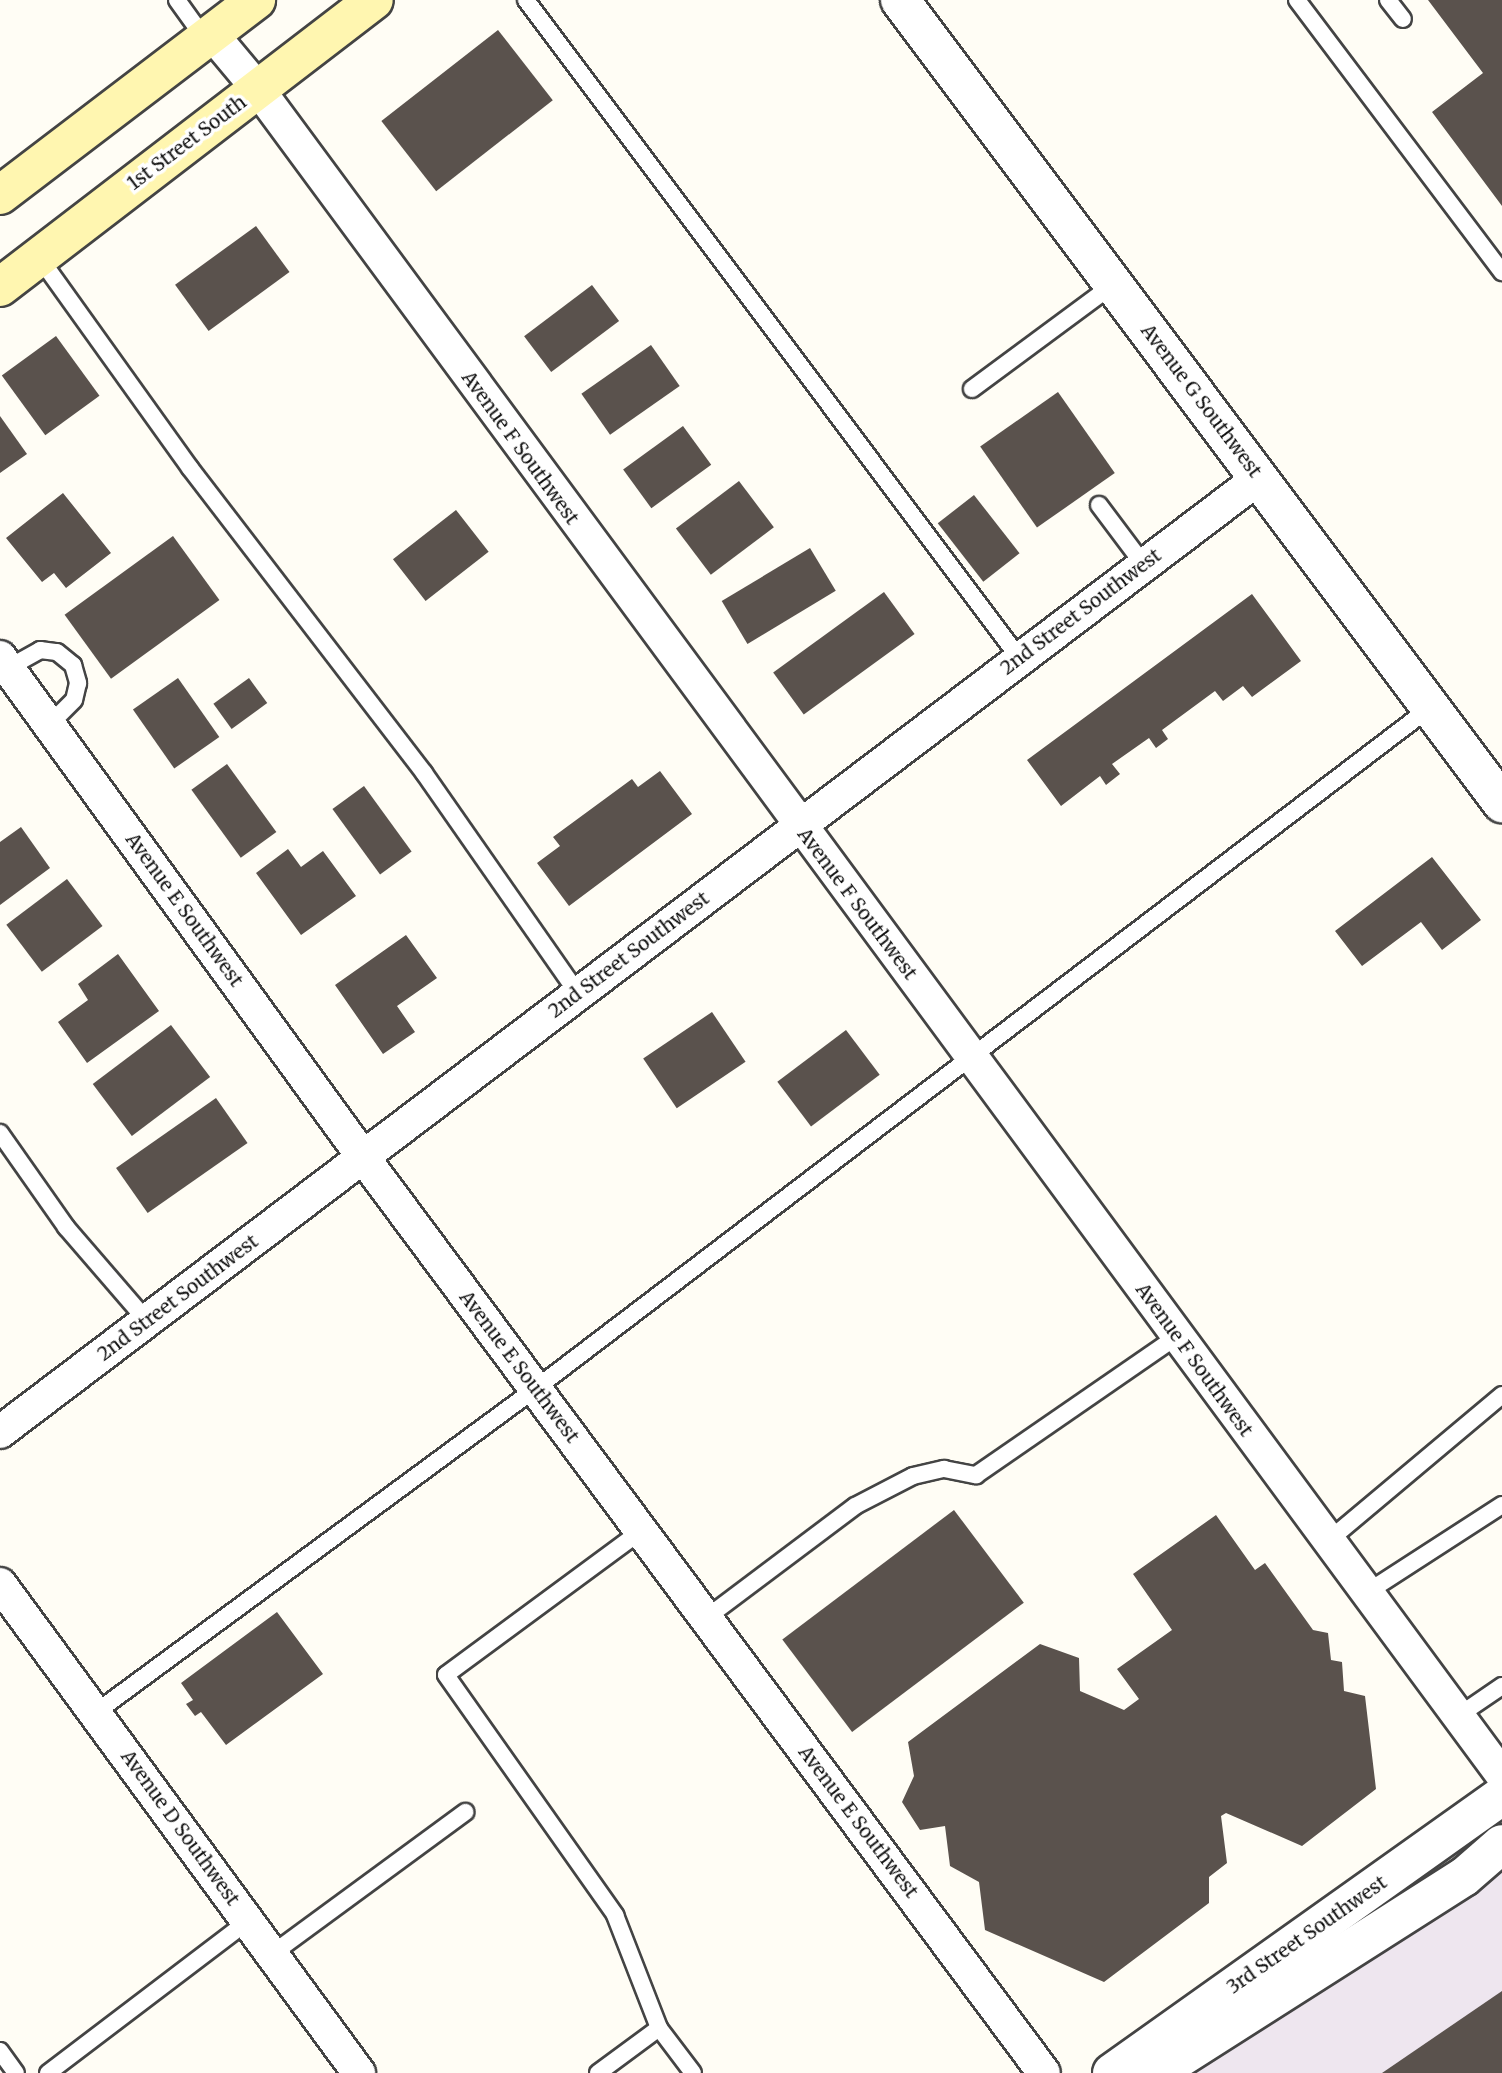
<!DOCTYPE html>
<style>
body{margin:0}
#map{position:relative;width:1502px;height:2073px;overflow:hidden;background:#fffdf5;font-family:Merriweather,serif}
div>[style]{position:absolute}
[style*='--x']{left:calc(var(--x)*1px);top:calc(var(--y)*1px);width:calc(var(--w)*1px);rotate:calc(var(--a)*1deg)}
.industrial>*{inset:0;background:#eee6ef}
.building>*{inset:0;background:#5a524d;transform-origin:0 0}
.roads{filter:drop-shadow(2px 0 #444) drop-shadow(-2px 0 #444) drop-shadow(0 2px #444) drop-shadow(0 -2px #444)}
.service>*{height:16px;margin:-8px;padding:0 8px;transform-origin:8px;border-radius:8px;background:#fff}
.minor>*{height:32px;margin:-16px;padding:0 16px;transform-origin:16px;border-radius:16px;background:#fff}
.tertiary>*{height:38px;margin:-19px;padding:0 19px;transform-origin:19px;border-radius:19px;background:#fff}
.secondary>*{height:38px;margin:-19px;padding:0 19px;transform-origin:19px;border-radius:19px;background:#fff6b0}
span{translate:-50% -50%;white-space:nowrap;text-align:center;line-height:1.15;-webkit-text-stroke:7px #fff;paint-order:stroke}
.street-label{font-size:19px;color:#111}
</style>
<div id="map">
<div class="industrial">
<div style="clip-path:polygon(1502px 1870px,1502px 2073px,1190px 2073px,1475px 1892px)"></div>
</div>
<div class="building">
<div style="clip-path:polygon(1428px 0,1502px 0,1502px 206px,1432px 112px,1483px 73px)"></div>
<div style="left:498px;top:30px;width:89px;height:148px;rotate:52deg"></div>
<div style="left:256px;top:226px;width:57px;height:100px;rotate:54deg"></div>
<div style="left:592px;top:285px;width:45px;height:85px;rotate:53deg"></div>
<div style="left:56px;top:336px;width:74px;height:67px;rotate:54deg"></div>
<div style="left:651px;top:345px;width:50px;height:85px;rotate:55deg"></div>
<div style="left:1058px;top:392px;width:99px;height:95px;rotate:55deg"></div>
<div style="clip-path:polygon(0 416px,27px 454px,0 473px)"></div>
<div style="left:683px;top:426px;width:48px;height:74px;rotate:54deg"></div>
<div style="left:739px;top:481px;width:58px;height:79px;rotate:53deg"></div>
<div style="clip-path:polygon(63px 493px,111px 553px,66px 588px,54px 573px,42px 582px,6px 538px)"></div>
<div style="left:974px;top:495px;width:74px;height:46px;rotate:52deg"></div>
<div style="left:456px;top:510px;width:53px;height:80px;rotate:52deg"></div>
<div style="left:173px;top:536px;width:79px;height:134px;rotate:54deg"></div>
<div style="left:810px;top:548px;width:50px;height:103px;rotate:59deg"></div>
<div style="left:884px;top:592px;width:52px;height:137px;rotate:54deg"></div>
<div style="clip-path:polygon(1252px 594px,1301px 661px,1252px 697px,1243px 686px,1223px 701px,1215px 691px,1162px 730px,1168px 739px,1156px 748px,1149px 738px,1112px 764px,1120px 774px,1106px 785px,1100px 776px,1061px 806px,1027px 760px)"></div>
<div style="left:178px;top:678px;width:72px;height:55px;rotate:55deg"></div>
<div style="left:249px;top:678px;width:31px;height:44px;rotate:54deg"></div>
<div style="left:227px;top:764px;width:84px;height:44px;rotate:54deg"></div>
<div style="clip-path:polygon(660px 771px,692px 814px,569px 906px,537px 863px,560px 846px,553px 837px,632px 779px,638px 787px)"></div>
<div style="left:364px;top:786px;width:81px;height:39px;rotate:54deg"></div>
<div style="clip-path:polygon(21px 827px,50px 868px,0 905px,0 842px)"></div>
<div style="clip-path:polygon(288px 849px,301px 867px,323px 851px,356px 896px,301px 935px,256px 873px)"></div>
<div style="clip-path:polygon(1432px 857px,1481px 920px,1442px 950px,1421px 922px,1362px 966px,1335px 931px)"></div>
<div style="left:67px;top:879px;width:59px;height:76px;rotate:53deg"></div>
<div style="clip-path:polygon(406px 935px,437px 978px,397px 1006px,415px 1032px,383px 1054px,335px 985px)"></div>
<div style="clip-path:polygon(118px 954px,159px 1011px,87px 1063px,58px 1022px,88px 1000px,78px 984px)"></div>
<div style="left:712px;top:1012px;width:60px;height:83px;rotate:56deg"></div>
<div style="left:171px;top:1025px;width:65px;height:98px;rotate:53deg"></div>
<div style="left:846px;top:1030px;width:56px;height:86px;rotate:53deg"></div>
<div style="left:216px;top:1098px;width:55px;height:122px;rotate:55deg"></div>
<div style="left:954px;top:1510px;width:116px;height:215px;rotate:53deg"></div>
<div style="clip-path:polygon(1216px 1515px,1255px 1570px,1265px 1563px,1313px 1630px,1328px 1633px,1331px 1660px,1342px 1662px,1344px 1691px,1365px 1696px,1376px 1789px,1302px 1846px,1226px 1813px,1221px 1816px,1227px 1863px,1209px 1877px,1209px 1903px,1104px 1982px,985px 1930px,979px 1882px,950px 1866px,945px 1826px,920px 1830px,902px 1802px,914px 1776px,908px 1742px,1040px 1644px,1079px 1658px,1080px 1691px,1124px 1710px,1139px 1699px,1117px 1669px,1172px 1630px,1133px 1574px)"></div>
<div style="clip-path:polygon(277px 1612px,323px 1674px,226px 1745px,201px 1712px,195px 1716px,186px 1704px,193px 1700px,181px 1683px)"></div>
<div style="clip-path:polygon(1502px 1991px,1502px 2073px,1382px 2073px)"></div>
</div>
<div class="roads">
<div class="service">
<div style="--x:177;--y:0;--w:48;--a:54.3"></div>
<div style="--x:526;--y:0;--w:824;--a:53.14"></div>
<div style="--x:1297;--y:0;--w:341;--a:53"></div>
<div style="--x:1388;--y:0;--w:24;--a:52"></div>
<div style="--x:39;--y:257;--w:259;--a:54.4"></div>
<div style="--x:190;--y:468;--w:384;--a:52.5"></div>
<div style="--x:424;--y:773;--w:269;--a:55.1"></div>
<div style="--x:972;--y:389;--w:177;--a:-36.5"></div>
<div style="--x:1099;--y:505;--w:75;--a:53.1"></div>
<div style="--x:8;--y:668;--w:37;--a:-29"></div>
<div style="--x:40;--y:650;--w:17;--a:7"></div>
<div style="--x:57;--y:652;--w:21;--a:39"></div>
<div style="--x:73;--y:665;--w:19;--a:74"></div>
<div style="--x:78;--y:683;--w:17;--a:103"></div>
<div style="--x:74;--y:700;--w:35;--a:135"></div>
<div style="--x:0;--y:1133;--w:115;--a:54.9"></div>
<div style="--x:66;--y:1227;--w:124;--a:49.2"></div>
<div style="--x:641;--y:1531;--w:242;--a:143.6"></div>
<div style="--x:446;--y:1675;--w:294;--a:54.8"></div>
<div style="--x:615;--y:1915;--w:121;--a:68.7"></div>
<div style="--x:659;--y:2028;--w:56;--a:52.9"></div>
<div style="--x:1328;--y:1541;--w:227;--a:-40"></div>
<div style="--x:1366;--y:1593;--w:162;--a:-32.9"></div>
<div style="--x:706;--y:1618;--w:186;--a:-36.9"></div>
<div style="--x:855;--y:1506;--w:65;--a:-27.3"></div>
<div style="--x:913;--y:1476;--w:32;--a:-13"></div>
<div style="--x:944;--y:1469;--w:33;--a:11"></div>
<div style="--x:976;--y:1475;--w:243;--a:-34.6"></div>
<div style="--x:95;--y:1713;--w:546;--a:-36.37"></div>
<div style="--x:535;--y:1389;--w:1126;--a:-37.28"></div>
<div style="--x:1458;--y:1716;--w:53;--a:-34.3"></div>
<div style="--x:272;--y:1954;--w:240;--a:-36.3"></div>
<div style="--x:0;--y:2051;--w:27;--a:54"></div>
<div style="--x:48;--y:2073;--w:251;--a:-37.2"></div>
<div style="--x:598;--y:2073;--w:76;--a:-36.4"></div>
</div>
<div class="minor">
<div style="--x:212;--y:34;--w:72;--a:50.1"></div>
<div style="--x:258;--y:89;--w:2095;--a:53.58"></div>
<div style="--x:0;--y:657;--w:618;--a:54.02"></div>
<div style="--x:363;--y:1157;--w:1141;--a:53.37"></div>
<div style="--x:0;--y:1432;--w:1580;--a:-37.15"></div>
<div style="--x:0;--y:1584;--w:607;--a:53.72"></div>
</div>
<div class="tertiary">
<div style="--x:900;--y:0;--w:1004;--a:53.14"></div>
<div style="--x:1112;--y:2073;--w:478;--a:-35.4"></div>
<div style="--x:1156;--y:2073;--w:365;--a:-32.5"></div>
<div style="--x:1464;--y:1877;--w:50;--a:-41"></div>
</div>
<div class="secondary">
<div style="--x:0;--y:195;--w:322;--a:-37.3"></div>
<div style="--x:0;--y:287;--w:471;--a:-37.5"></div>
</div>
</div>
<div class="street-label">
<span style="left:187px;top:143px;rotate:-37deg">1st Street South</span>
<span style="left:1201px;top:401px;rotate:53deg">Avenue G Southwest</span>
<span style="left:520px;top:448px;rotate:54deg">Avenue F Southwest</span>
<span style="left:1081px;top:612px;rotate:-37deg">2nd Street Southwest</span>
<span style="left:857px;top:904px;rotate:53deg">Avenue F Southwest</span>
<span style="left:184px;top:910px;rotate:54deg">Avenue E Southwest</span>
<span style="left:629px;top:955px;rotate:-37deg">2nd Street Southwest</span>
<span style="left:178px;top:1298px;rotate:-37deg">2nd Street Southwest</span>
<span style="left:1194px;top:1360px;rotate:54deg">Avenue F Southwest</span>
<span style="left:519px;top:1367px;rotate:53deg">Avenue E Southwest</span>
<span style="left:858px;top:1822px;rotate:53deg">Avenue E Southwest</span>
<span style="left:180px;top:1828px;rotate:54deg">Avenue D Southwest</span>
<span style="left:1307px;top:1935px;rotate:-35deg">3rd Street Southwest</span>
</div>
</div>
